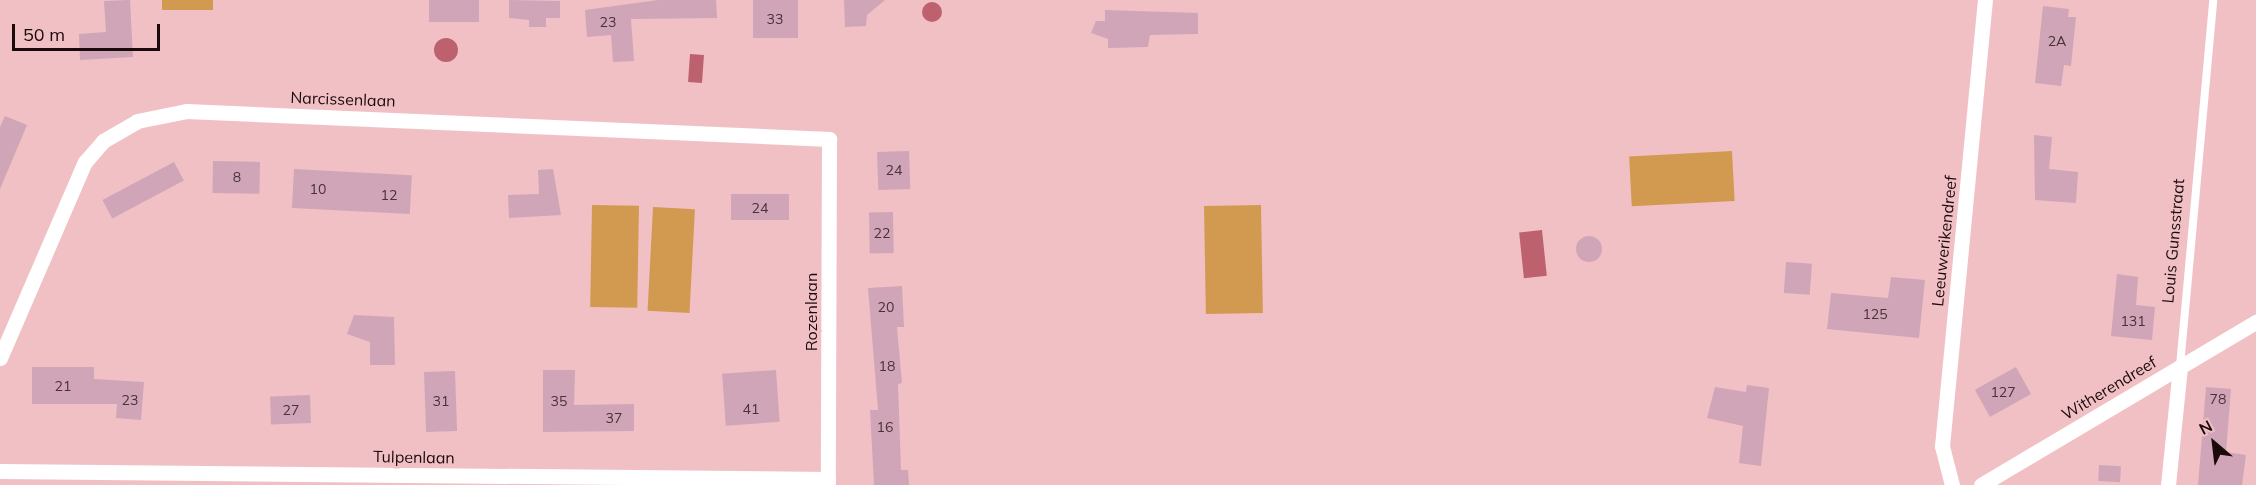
<!DOCTYPE html>
<style>
body{margin:0}
#map{position:relative;width:2256px;height:485px;overflow:hidden;background:#f1c0c5;font-family:Mulish,sans-serif}
div>[style]{position:absolute}
[style*='--x']{left:calc(var(--x)*1px);top:calc(var(--y)*1px);width:calc(var(--w)*1px);rotate:calc(var(--a)*1deg)}
.green>*{inset:0;background:#d29951;transform-origin:0 0}
.water>*{inset:0;background:#bd616f;transform-origin:0 0}
.round{border-radius:50%}
.building>*{inset:0;background:#d0a5b7;transform-origin:0 0}
.service>*{height:8px;margin:-4px;padding:0 4px;transform-origin:4px;border-radius:4px;background:#fff}
.minor>*{height:15px;margin:-7.5px;padding:0 7.5px;transform-origin:7.5px;border-radius:7.5px;background:#fff}
span{translate:-50% -50%;white-space:nowrap;text-align:center;line-height:1.15;-webkit-text-stroke:5px #f1c0c5;paint-order:stroke}
.number-label{font-size:14px;color:#483137}
.number-label span{-webkit-text-stroke-width:0}
.street-label{font-size:16px;color:#1a0a0c}
.north{position:absolute;left:2184px;top:413px;width:60px;height:60px;-webkit-text-stroke:4px #f1c0c5;paint-order:stroke;rotate:332deg;font-size:16px;font-weight:700;line-height:24px;text-align:center;color:#1a0a0c}
.north::after{content:'';display:block;margin:auto;width:21px;height:27px;background:#1a0a0c;clip-path:polygon(50% 0,100% 100%,50% 72%,0 100%)}
.scale{position:absolute;left:12px;top:24px;width:148px;height:27px;box-sizing:border-box;border:3px solid #1a0a0c;border-top:0;padding-left:8px;font-size:18px;line-height:21px;white-space:nowrap;color:#1a0a0c;-webkit-text-stroke:4px #f1c0c5;paint-order:stroke}
</style>
<div id="map">
<div class="green">
<div style="left:162px;top:0;width:51px;height:10px"></div>
<div style="left:1732px;top:151px;width:50px;height:103px;rotate:87deg"></div>
<div style="left:592px;top:205px;width:47px;height:102px;rotate:1deg"></div>
<div style="left:1261px;top:205px;width:108px;height:57px;rotate:89deg"></div>
<div style="left:653px;top:207px;width:42px;height:104px;rotate:3deg"></div>
</div>
<div class="water">
<div class="round" style="left:922px;top:2px;width:20px;height:20px"></div>
<div class="round" style="left:434px;top:38px;width:24px;height:24px"></div>
<div style="left:690px;top:54px;width:14px;height:28px;rotate:4deg"></div>
<div style="left:1542px;top:230px;width:46px;height:23px;rotate:84deg"></div>
</div>
<div class="building">
<div style="clip-path:polygon(130px 0,133px 57px,80px 60px,79px 34px,106px 32px,104px 1px)"></div>
<div style="left:429px;top:0;width:50px;height:22px"></div>
<div style="clip-path:polygon(509px 0,560px 1px,560px 18px,546px 18px,546px 27px,529px 27px,529px 20px,509px 18px)"></div>
<div style="clip-path:polygon(658px 0,716px 0,717px 18px,631px 19px,634px 61px,613px 62px,611px 35px,587px 37px,585px 10px)"></div>
<div style="left:753px;top:0;width:45px;height:38px"></div>
<div style="clip-path:polygon(844px 0,885px 0,867px 15px,866px 26px,845px 27px)"></div>
<div style="clip-path:polygon(2043px 6px,2069px 9px,2068px 17px,2076px 17px,2071px 66px,2064px 65px,2061px 86px,2035px 83px)"></div>
<div style="clip-path:polygon(1105px 10px,1198px 13px,1198px 34px,1150px 35px,1148px 47px,1108px 48px,1108px 39px,1091px 33px,1096px 21px,1105px 21px)"></div>
<div style="clip-path:polygon(5px 116px,27px 125px,0 189px,0 127px)"></div>
<div style="clip-path:polygon(2034px 135px,2052px 137px,2049px 169px,2078px 172px,2076px 203px,2035px 200px)"></div>
<div style="left:909px;top:151px;width:38px;height:32px;rotate:88deg"></div>
<div style="left:213px;top:161px;width:47px;height:32px;rotate:1deg"></div>
<div style="left:174px;top:162px;width:21px;height:81px;rotate:62deg"></div>
<div style="left:294px;top:169px;width:118px;height:39px;rotate:3deg"></div>
<div style="clip-path:polygon(553px 169px,561px 215px,509px 218px,508px 195px,539px 194px,538px 170px)"></div>
<div style="left:789px;top:194px;width:26px;height:58px;rotate:90deg"></div>
<div style="left:893px;top:212px;width:41px;height:24px;rotate:89deg"></div>
<div class="round" style="left:1576px;top:236px;width:26px;height:26px"></div>
<div style="left:1786px;top:262px;width:26px;height:31px;rotate:4deg"></div>
<div style="clip-path:polygon(2117px 274px,2138px 277px,2136px 305px,2155px 307px,2152px 340px,2111px 336px)"></div>
<div style="clip-path:polygon(1891px 277px,1925px 280px,1919px 338px,1827px 329px,1831px 293px,1888px 298px)"></div>
<div style="clip-path:polygon(902px 286px,904px 327px,897px 327px,902px 383px,898px 384px,901px 470px,908px 470px,909px 485px,874px 485px,870px 410px,878px 410px,868px 288px)"></div>
<div style="clip-path:polygon(354px 315px,394px 317px,395px 365px,370px 365px,370px 342px,347px 334px)"></div>
<div style="clip-path:polygon(32px 367px,94px 367px,94px 379px,144px 382px,141px 420px,116px 418px,117px 404px,32px 404px)"></div>
<div style="left:2016px;top:367px;width:31px;height:47px;rotate:61deg"></div>
<div style="clip-path:polygon(543px 370px,575px 370px,574px 405px,634px 404px,634px 431px,543px 432px)"></div>
<div style="left:776px;top:370px;width:52px;height:54px;rotate:86deg"></div>
<div style="left:455px;top:371px;width:60px;height:31px;rotate:88deg"></div>
<div style="clip-path:polygon(1747px 385px,1769px 388px,1761px 466px,1739px 463px,1743px 426px,1707px 418px,1715px 387px,1746px 392px)"></div>
<div style="clip-path:polygon(2206px 387px,2231px 389px,2226px 452px,2246px 455px,2242px 485px,2198px 485px)"></div>
<div style="left:310px;top:395px;width:28px;height:40px;rotate:88deg"></div>
<div style="left:2099px;top:465px;width:22px;height:16px;rotate:3deg"></div>
</div>
<div class="service">
<div style="--x:2180;--y:366;--w:367;--a:-84.8"></div>
</div>
<div class="minor">
<div style="--x:0;--y:358;--w:214;--a:-66.6"></div>
<div style="--x:85;--y:162;--w:28;--a:-49"></div>
<div style="--x:103;--y:141;--w:39;--a:-30"></div>
<div style="--x:137;--y:121;--w:50;--a:-11.5"></div>
<div style="--x:186;--y:111;--w:644;--a:2.49"></div>
<div style="--x:829;--y:139;--w:346;--a:90.2"></div>
<div style="--x:0;--y:471;--w:828;--a:0.55"></div>
<div style="--x:1952;--y:485;--w:40;--a:-104.4"></div>
<div style="--x:1942;--y:446;--w:448;--a:-84.5"></div>
<div style="--x:1981;--y:485;--w:320;--a:-30.7"></div>
<div style="--x:2168;--y:485;--w:119;--a:-84.2"></div>
</div>
<div class="number-label">
<span style="left:775px;top:19px">33</span>
<span style="left:608px;top:22px">23</span>
<span style="left:2057px;top:41px">2A</span>
<span style="left:894px;top:170px">24</span>
<span style="left:237px;top:177px">8</span>
<span style="left:318px;top:189px">10</span>
<span style="left:389px;top:195px">12</span>
<span style="left:760px;top:208px">24</span>
<span style="left:882px;top:233px">22</span>
<span style="left:886px;top:307px">20</span>
<span style="left:1875px;top:314px">125</span>
<span style="left:2133px;top:321px">131</span>
<span style="left:887px;top:366px">18</span>
<span style="left:63px;top:386px">21</span>
<span style="left:2003px;top:392px">127</span>
<span style="left:2218px;top:399px">78</span>
<span style="left:130px;top:400px">23</span>
<span style="left:441px;top:401px">31</span>
<span style="left:559px;top:401px">35</span>
<span style="left:751px;top:409px">41</span>
<span style="left:291px;top:410px">27</span>
<span style="left:614px;top:418px">37</span>
<span style="left:885px;top:427px">16</span>
</div>
<div class="street-label">
<span style="left:343px;top:99px;rotate:2deg">Narcissenlaan</span>
<span style="left:1944px;top:241px;rotate:-84deg">Leeuwerikendreef</span>
<span style="left:2173px;top:241px;rotate:-85deg">Louis Gunsstraat</span>
<span style="left:811px;top:312px;rotate:-90deg">Rozenlaan</span>
<span style="left:2109px;top:388px;rotate:-31deg">Witherendreef</span>
<span style="left:414px;top:457px;rotate:1deg">Tulpenlaan</span>
</div>
<div class="north">N</div>
<div class="scale">50 m</div>
</div>
